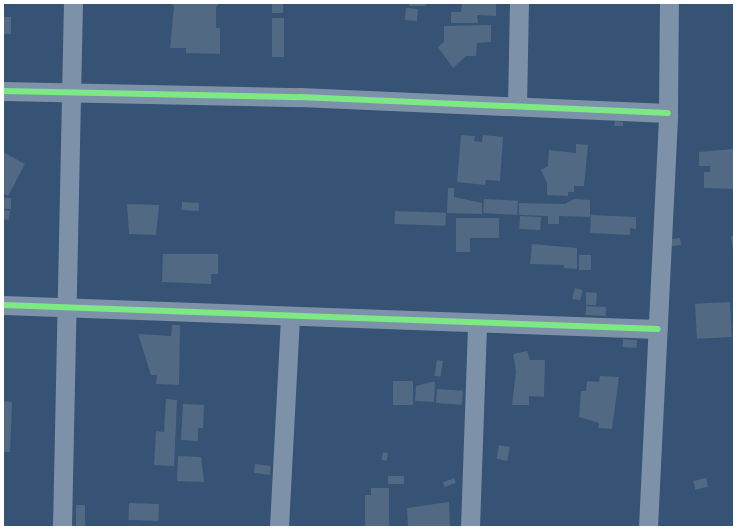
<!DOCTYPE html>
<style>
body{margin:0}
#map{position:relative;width:737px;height:530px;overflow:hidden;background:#365274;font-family:Mulish,sans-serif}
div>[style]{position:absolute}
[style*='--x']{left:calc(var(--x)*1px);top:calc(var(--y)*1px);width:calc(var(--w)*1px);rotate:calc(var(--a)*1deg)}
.building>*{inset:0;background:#526984;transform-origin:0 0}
.street>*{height:19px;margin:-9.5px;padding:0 9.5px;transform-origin:9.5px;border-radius:9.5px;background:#7d92a8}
.cycleway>*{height:6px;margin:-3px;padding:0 3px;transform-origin:3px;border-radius:3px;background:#7ce984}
span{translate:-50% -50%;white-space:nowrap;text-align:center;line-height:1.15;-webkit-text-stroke:4px #1b4f8f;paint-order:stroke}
.frame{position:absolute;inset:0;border:4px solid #fff;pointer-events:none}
</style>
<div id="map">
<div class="building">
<div style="clip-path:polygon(170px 3px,220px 3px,216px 7px,216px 28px,220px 28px,220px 54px,186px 53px,186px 48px,170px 48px,174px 6px)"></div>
<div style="left:272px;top:3px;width:11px;height:10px"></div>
<div style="left:409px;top:3px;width:17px;height:3px"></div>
<div style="clip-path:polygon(462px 3px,496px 3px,496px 16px,477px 15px,478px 23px,451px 23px,451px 12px,461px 12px)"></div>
<div style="left:406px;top:8px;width:12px;height:12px;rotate:5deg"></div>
<div style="left:3px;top:17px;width:8px;height:17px"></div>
<div style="left:272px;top:18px;width:12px;height:39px"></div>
<div style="clip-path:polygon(491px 25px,491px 42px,477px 43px,476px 56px,466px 56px,453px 68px,438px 47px,444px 42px,444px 26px)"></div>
<div style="clip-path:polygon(615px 121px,623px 122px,623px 126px,614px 126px)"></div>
<div style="clip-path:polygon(461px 135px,475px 136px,474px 141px,482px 142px,483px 135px,503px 137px,500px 181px,486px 180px,485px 185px,457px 182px)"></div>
<div style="clip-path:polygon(576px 144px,588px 145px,584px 186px,574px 186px,574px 192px,568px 192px,568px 196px,547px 195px,547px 183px,541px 170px,548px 166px,549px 150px,576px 153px)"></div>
<div style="clip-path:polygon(734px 149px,734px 189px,704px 188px,704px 172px,710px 172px,710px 166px,699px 166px,699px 152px)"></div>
<div style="clip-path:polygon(3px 152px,25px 164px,8px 196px,3px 193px)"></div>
<div style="clip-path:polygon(448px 188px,454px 188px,454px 197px,482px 203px,482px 214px,447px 213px)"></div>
<div style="left:3px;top:198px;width:8px;height:11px"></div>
<div style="left:484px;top:199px;width:34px;height:14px;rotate:3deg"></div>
<div style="clip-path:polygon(574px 199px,590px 200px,590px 217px,559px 216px,559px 224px,548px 224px,548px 216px,519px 215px,519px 203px,565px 204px)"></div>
<div style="left:182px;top:202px;width:17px;height:8px;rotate:3deg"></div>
<div style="clip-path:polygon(127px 204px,159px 205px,156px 235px,129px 234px)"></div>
<div style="left:3px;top:210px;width:7px;height:9px;rotate:8deg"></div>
<div style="left:395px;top:211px;width:51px;height:13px;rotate:2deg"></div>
<div style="clip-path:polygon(591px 215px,636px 217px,636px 229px,630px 228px,630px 235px,590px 233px)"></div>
<div style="left:520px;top:216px;width:21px;height:13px;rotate:3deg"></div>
<div style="clip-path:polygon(456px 218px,499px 218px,499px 238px,470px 238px,470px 252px,456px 252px)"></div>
<div style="clip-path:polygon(731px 236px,734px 236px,734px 251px,733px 251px)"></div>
<div style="left:680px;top:238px;width:7px;height:11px;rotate:82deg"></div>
<div style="clip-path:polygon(532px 244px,577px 248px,577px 269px,564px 268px,564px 265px,530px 264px)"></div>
<div style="clip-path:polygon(163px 254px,218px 254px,218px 274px,211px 274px,211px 284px,162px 282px)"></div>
<div style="left:579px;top:255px;width:12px;height:15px"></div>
<div style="left:575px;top:288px;width:8px;height:11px;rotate:14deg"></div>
<div style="clip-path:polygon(586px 292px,597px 293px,596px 305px,586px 305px)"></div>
<div style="left:730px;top:302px;width:35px;height:35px;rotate:87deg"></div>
<div style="left:586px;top:306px;width:20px;height:9px;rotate:3deg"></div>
<div style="clip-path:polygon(172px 325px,180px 325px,179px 385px,156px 384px,157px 375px,151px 375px,138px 334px,171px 336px)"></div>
<div style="left:623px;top:339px;width:14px;height:8px;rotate:4deg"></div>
<div style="clip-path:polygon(527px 351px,530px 360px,545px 360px,544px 397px,529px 396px,529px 405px,512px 405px,516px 371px,513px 354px)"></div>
<div style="left:437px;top:360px;width:6px;height:16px;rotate:9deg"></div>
<div style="clip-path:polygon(600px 376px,619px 377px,612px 429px,598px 428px,599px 423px,579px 417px,581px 391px,586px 391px,587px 381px,599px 382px)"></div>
<div style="left:393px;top:381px;width:20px;height:24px"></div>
<div style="clip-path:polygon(431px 382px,435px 382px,434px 402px,415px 401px,416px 386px)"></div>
<div style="left:437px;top:389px;width:26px;height:14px;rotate:4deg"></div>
<div style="clip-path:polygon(166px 399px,177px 400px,174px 466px,154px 465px,156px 431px,164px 432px)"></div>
<div style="clip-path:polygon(3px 401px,12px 402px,10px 452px,3px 452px)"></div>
<div style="clip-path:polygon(183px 404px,204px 405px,203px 428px,198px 428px,198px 441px,181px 440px)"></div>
<div style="left:499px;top:445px;width:11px;height:14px;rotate:10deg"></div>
<div style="left:383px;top:452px;width:5px;height:8px;rotate:11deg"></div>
<div style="clip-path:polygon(178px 456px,201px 457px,204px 482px,177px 481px)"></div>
<div style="left:255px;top:464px;width:16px;height:9px;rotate:7deg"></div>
<div style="left:388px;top:476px;width:16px;height:8px"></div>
<div style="left:454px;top:478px;width:5px;height:12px;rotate:68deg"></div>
<div style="left:706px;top:478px;width:9px;height:13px;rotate:77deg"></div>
<div style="clip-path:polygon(371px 488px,389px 488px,389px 527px,365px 527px,365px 495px,371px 495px)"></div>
<div style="clip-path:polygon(449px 502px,450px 527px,408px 527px,407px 508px)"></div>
<div style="left:129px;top:503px;width:30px;height:17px;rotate:2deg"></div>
<div style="left:76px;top:505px;width:9px;height:22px"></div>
</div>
<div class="street">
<div style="--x:3;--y:91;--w:297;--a:1.2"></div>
<div style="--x:300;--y:97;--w:368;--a:2.5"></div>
<div style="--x:517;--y:106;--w:103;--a:-88.9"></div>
<div style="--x:3;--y:305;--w:655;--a:2.1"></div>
<div style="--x:62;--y:527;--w:524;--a:-88.8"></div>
<div style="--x:279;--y:527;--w:211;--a:-87"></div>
<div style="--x:470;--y:527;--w:204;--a:-88"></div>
<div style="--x:648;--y:527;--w:414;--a:-87.2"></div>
<div style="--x:668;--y:113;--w:110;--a:-89.5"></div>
</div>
<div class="cycleway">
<div style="--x:3;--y:91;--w:297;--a:1.2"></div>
<div style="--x:300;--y:97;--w:368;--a:2.5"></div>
<div style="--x:3;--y:305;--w:655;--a:2.1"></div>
</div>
<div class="frame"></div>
</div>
